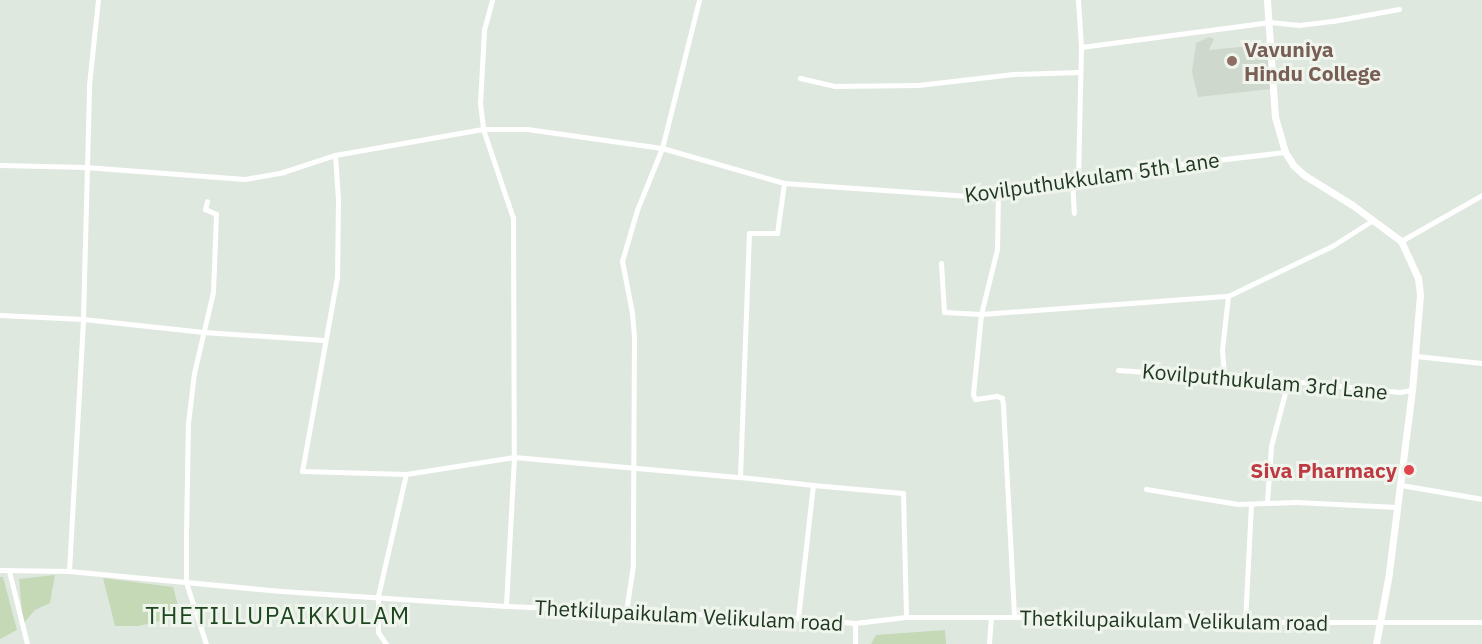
<!DOCTYPE html>
<style>
body{margin:0}
#map{position:relative;width:1482px;height:644px;overflow:hidden;background:#dfe8de;font-family:"IBM Plex Sans",sans-serif}
div>[style]{position:absolute}
[style*='--x']{left:calc(var(--x)*1px);top:calc(var(--y)*1px);width:calc(var(--w)*1px);rotate:calc(var(--a)*1deg)}
.built>*{inset:0;background:#ced8cc}
.green>*{inset:0;background:#c5d9b7}
.minor>*{height:5px;margin:-2.5px;padding:0 2.5px;transform-origin:2.5px;border-radius:2.5px;background:#fff}
.tertiary>*{height:7px;margin:-3.5px;padding:0 3.5px;transform-origin:3.5px;border-radius:3.5px;background:#fff}
.dots>*{width:16px;height:16px;translate:-50% -50%;box-sizing:border-box;border:3px solid #eff5ed;border-radius:50%}
span{translate:-50% -50%;white-space:nowrap;text-align:center;line-height:1.15;-webkit-text-stroke:6px #eff5ed;paint-order:stroke}
.education-label{font-size:21px;color:#785e54;font-weight:700}
.left{translate:0 -50%;text-align:left}
.street-label{font-size:21px;color:#203721}
.health-label{font-size:21px;color:#be3a42;font-weight:700}
.right{translate:-100% -50%;text-align:right}
.quarter-label{font-size:24px;color:#1e4720;letter-spacing:1.5px}
</style>
<div id="map">
<div class="built">
<div style="clip-path:polygon(1209px 37px,1214px 39px,1209px 50px,1271px 44px,1271px 89px,1198px 97px,1192px 72px,1196px 43px)"></div>
</div>
<div class="green">
<div style="clip-path:polygon(55px 575px,50px 603px,35px 610px,23px 624px,19px 579px)"></div>
<div style="clip-path:polygon(0 577px,3px 577px,17px 630px,0 639px)"></div>
<div style="clip-path:polygon(103px 578px,173px 587px,181px 616px,139px 626px,115px 626px)"></div>
<div style="clip-path:polygon(945px 630px,946px 644px,871px 644px,876px 635px)"></div>
</div>
<div class="minor">
<div style="--x:492;--y:0;--w:31;--a:105"></div>
<div style="--x:484;--y:30;--w:73;--a:93.1"></div>
<div style="--x:480;--y:103;--w:26;--a:83"></div>
<div style="--x:483;--y:129;--w:94;--a:71.4"></div>
<div style="--x:513;--y:218;--w:239;--a:89.8"></div>
<div style="--x:514;--y:457;--w:149;--a:93.1"></div>
<div style="--x:699;--y:0;--w:153;--a:104"></div>
<div style="--x:662;--y:148;--w:127;--a:16"></div>
<div style="--x:1078;--y:0;--w:47;--a:86.3"></div>
<div style="--x:1081;--y:47;--w:129;--a:91.3"></div>
<div style="--x:1081;--y:47;--w:191;--a:-7.5"></div>
<div style="--x:1270;--y:22;--w:29;--a:6"></div>
<div style="--x:1299;--y:25;--w:34;--a:-7"></div>
<div style="--x:1333;--y:21;--w:67;--a:-10.3"></div>
<div style="--x:800;--y:78;--w:35;--a:13"></div>
<div style="--x:834;--y:86;--w:84;--a:-0.7"></div>
<div style="--x:918;--y:85;--w:96;--a:-6.6"></div>
<div style="--x:1013;--y:74;--w:67;--a:-1.7"></div>
<div style="--x:335;--y:155;--w:44;--a:86.1"></div>
<div style="--x:338;--y:199;--w:78;--a:90.7"></div>
<div style="--x:337;--y:277;--w:197;--a:100.2"></div>
<div style="--x:302;--y:471;--w:104;--a:1.7"></div>
<div style="--x:0;--y:165;--w:85;--a:1.3"></div>
<div style="--x:85;--y:167;--w:160;--a:4.3"></div>
<div style="--x:245;--y:179;--w:39;--a:-10"></div>
<div style="--x:283;--y:172;--w:55;--a:-18.1"></div>
<div style="--x:335;--y:155;--w:150;--a:-10"></div>
<div style="--x:483;--y:129;--w:44;--a:0"></div>
<div style="--x:527;--y:129;--w:136;--a:8"></div>
<div style="--x:662;--y:148;--w:67;--a:112"></div>
<div style="--x:637;--y:210;--w:53;--a:106.4"></div>
<div style="--x:622;--y:261;--w:53;--a:79.1"></div>
<div style="--x:632;--y:313;--w:25;--a:85"></div>
<div style="--x:634;--y:338;--w:227;--a:90.3"></div>
<div style="--x:633;--y:565;--w:48;--a:98.5"></div>
<div style="--x:1072;--y:178;--w:35;--a:87"></div>
<div style="--x:998;--y:188;--w:61;--a:90.9"></div>
<div style="--x:997;--y:249;--w:67;--a:103.8"></div>
<div style="--x:981;--y:314;--w:80;--a:95.7"></div>
<div style="--x:973;--y:394;--w:5;--a:68"></div>
<div style="--x:975;--y:399;--w:22;--a:-8"></div>
<div style="--x:997;--y:396;--w:5;--a:22"></div>
<div style="--x:1002;--y:398;--w:7;--a:82"></div>
<div style="--x:1003;--y:405;--w:212;--a:87"></div>
<div style="--x:1401;--y:241;--w:93;--a:-29.6"></div>
<div style="--x:941;--y:263;--w:49;--a:86.5"></div>
<div style="--x:944;--y:312;--w:37;--a:3"></div>
<div style="--x:981;--y:314;--w:248;--a:-4.2"></div>
<div style="--x:1228;--y:296;--w:115;--a:-25.7"></div>
<div style="--x:1332;--y:246;--w:49;--a:-32.4"></div>
<div style="--x:0;--y:315;--w:83;--a:2.8"></div>
<div style="--x:83;--y:319;--w:121;--a:6.2"></div>
<div style="--x:203;--y:332;--w:121;--a:3.8"></div>
<div style="--x:1416;--y:356;--w:66;--a:6.1"></div>
<div style="--x:1118;--y:370;--w:72;--a:4"></div>
<div style="--x:1190;--y:375;--w:34;--a:-2"></div>
<div style="--x:1224;--y:374;--w:176;--a:5.9"></div>
<div style="--x:1399;--y:392;--w:13;--a:-9"></div>
<div style="--x:1224;--y:374;--w:24;--a:-95"></div>
<div style="--x:1222;--y:350;--w:54;--a:-83.7"></div>
<div style="--x:813;--y:485;--w:90;--a:5.1"></div>
<div style="--x:903;--y:493;--w:124;--a:88.6"></div>
<div style="--x:1401;--y:485;--w:82;--a:9.8"></div>
<div style="--x:1146;--y:489;--w:93;--a:9.3"></div>
<div style="--x:1238;--y:504;--w:58;--a:-2"></div>
<div style="--x:1296;--y:502;--w:101;--a:2.8"></div>
<div style="--x:1267;--y:502;--w:56;--a:-85.9"></div>
<div style="--x:1271;--y:446;--w:67;--a:-75.3"></div>
<div style="--x:0;--y:570;--w:69;--a:0.8"></div>
<div style="--x:69;--y:571;--w:213;--a:5.4"></div>
<div style="--x:281;--y:591;--w:225;--a:3.8"></div>
<div style="--x:506;--y:606;--w:292;--a:2.4"></div>
<div style="--x:798;--y:618;--w:57;--a:5"></div>
<div style="--x:855;--y:623;--w:51;--a:-6.7"></div>
<div style="--x:906;--y:617;--w:108;--a:0"></div>
<div style="--x:1014;--y:617;--w:231;--a:1.2"></div>
<div style="--x:1245;--y:622;--w:237;--a:0"></div>
<div style="--x:9;--y:571;--w:75;--a:76.1"></div>
<div style="--x:69;--y:571;--w:252;--a:-86.8"></div>
<div style="--x:83;--y:319;--w:234;--a:-88.5"></div>
<div style="--x:89;--y:85;--w:85;--a:-84"></div>
<div style="--x:798;--y:618;--w:134;--a:-83.6"></div>
<div style="--x:813;--y:485;--w:73;--a:-173.7"></div>
<div style="--x:740;--y:477;--w:244;--a:-87.9"></div>
<div style="--x:749;--y:233;--w:28;--a:0"></div>
<div style="--x:777;--y:233;--w:50;--a:-82"></div>
<div style="--x:784;--y:183;--w:185;--a:4"></div>
<div style="--x:969;--y:196;--w:30;--a:-15"></div>
<div style="--x:998;--y:188;--w:81;--a:-8.5"></div>
<div style="--x:1078;--y:176;--w:208;--a:-6.6"></div>
<div style="--x:1245;--y:622;--w:118;--a:-87.1"></div>
<div style="--x:855;--y:623;--w:21;--a:90"></div>
<div style="--x:206;--y:644;--w:65;--a:-107.9"></div>
<div style="--x:186;--y:582;--w:48;--a:-90"></div>
<div style="--x:186;--y:534;--w:111;--a:-89"></div>
<div style="--x:188;--y:423;--w:50;--a:-83.2"></div>
<div style="--x:194;--y:373;--w:83;--a:-76.8"></div>
<div style="--x:213;--y:292;--w:78;--a:-87.8"></div>
<div style="--x:216;--y:214;--w:12;--a:-156"></div>
<div style="--x:205;--y:209;--w:8;--a:-76"></div>
<div style="--x:386;--y:644;--w:14;--a:-124"></div>
<div style="--x:378;--y:632;--w:36;--a:-90"></div>
<div style="--x:378;--y:596;--w:125;--a:-77.1"></div>
<div style="--x:406;--y:474;--w:109;--a:-8.9"></div>
<div style="--x:514;--y:457;--w:227;--a:5.1"></div>
<div style="--x:989;--y:644;--w:26;--a:-86"></div>
</div>
<div class="tertiary">
<div style="--x:1267;--y:0;--w:117;--a:86.1"></div>
<div style="--x:1275;--y:117;--w:36;--a:74"></div>
<div style="--x:1285;--y:152;--w:15;--a:58"></div>
<div style="--x:1293;--y:165;--w:15;--a:42"></div>
<div style="--x:1304;--y:175;--w:55;--a:31.7"></div>
<div style="--x:1351;--y:204;--w:62;--a:36.5"></div>
<div style="--x:1401;--y:241;--w:41;--a:65.3"></div>
<div style="--x:1418;--y:278;--w:17;--a:83"></div>
<div style="--x:1420;--y:295;--w:95;--a:94.8"></div>
<div style="--x:1412;--y:390;--w:184;--a:97.2"></div>
<div style="--x:1389;--y:573;--w:72;--a:100.4"></div>
</div>
<div class="dots">
<div style="left:1232px;top:61px;background:#8d6e63"></div>
<div style="left:1409px;top:470px;background:#e0444e"></div>
</div>
<div class="education-label">
<span class="left" style="left:1244px;top:61px">Vavuniya<br>Hindu College</span>
</div>
<div class="street-label">
<span style="left:1092px;top:177px;rotate:-8deg">Kovilputhukkulam 5th Lane</span>
<span style="left:1265px;top:381px;rotate:5deg">Kovilputhukulam 3rd Lane</span>
<span style="left:689px;top:615px;rotate:3deg">Thetkilupaikulam Velikulam road</span>
<span style="left:1174px;top:620px;rotate:1deg">Thetkilupaikulam Velikulam road</span>
</div>
<div class="health-label">
<span class="right" style="left:1397px;top:470px">Siva Pharmacy</span>
</div>
<div class="quarter-label">
<span style="left:278px;top:616px">THETILLUPAIKKULAM</span>
</div>
</div>
